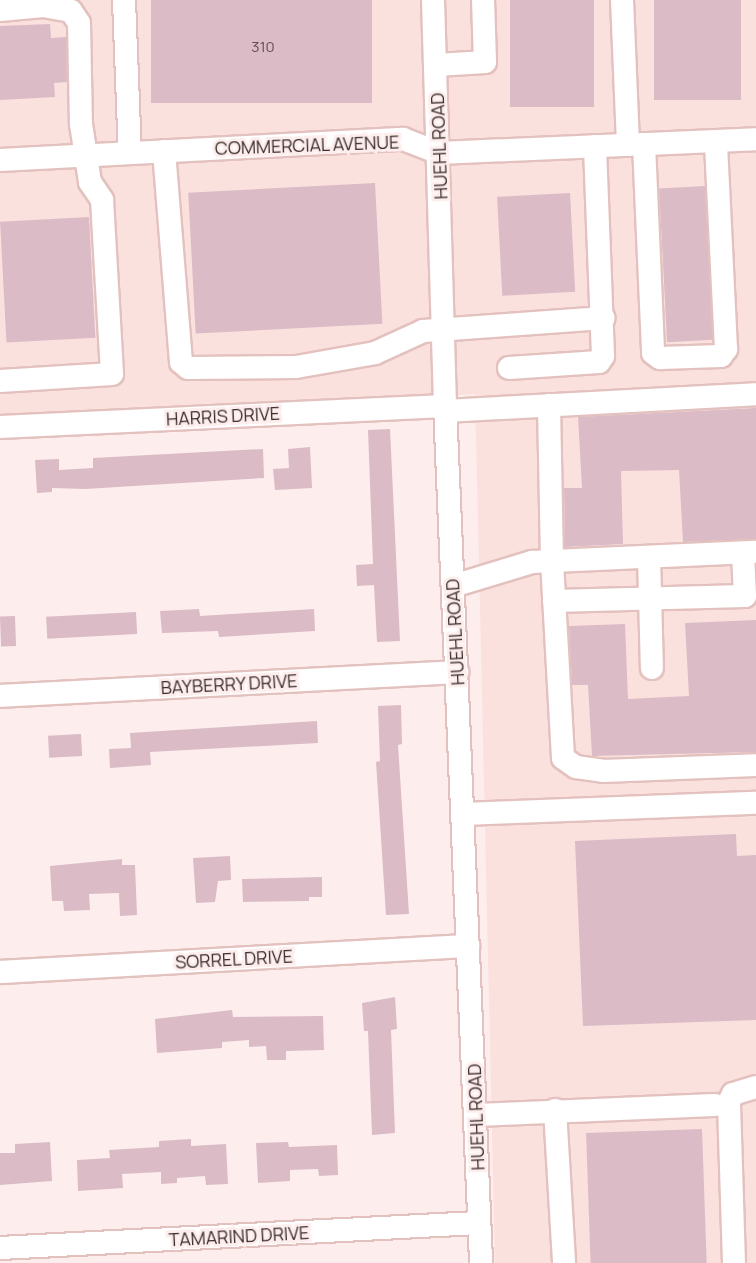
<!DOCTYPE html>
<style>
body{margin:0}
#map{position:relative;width:756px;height:1263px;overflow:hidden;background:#fdeeed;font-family:Manrope,sans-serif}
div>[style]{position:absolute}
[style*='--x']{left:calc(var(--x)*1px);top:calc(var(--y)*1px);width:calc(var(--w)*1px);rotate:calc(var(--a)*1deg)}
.built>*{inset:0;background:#fbe1de}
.building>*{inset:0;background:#dbbbc6;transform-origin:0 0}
.roads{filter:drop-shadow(2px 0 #e3c1be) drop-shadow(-2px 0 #e3c1be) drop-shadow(0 2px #e3c1be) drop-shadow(0 -2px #e3c1be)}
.minor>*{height:22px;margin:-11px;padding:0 11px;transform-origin:11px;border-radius:11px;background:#fff}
span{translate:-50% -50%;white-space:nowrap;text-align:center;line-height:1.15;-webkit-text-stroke:6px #fdeeed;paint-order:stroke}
.number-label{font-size:15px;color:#604e50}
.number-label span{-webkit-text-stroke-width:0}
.street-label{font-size:18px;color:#372a29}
</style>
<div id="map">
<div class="built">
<div style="clip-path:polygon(0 0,756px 0,756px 1263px,495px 1263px,475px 394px,0 421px)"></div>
</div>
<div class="building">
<div style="left:151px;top:0;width:221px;height:103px"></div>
<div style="left:510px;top:0;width:84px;height:107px"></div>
<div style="left:654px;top:0;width:87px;height:100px"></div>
<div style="clip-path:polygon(50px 24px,51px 38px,66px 37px,67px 82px,54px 83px,55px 97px,0 100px,0 26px)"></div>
<div style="left:375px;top:183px;width:141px;height:187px;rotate:87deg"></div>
<div style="left:705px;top:186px;width:154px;height:46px;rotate:87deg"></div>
<div style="left:570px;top:193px;width:99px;height:73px;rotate:87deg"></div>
<div style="left:89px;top:217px;width:121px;height:89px;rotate:87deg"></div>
<div style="clip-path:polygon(756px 408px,756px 539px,683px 542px,679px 470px,621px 471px,623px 544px,565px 547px,564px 488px,582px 488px,578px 417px)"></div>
<div style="clip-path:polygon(390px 429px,400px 641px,377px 642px,374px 585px,357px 586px,356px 565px,373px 564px,368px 430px)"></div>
<div style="clip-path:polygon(310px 447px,312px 488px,275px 490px,273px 469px,289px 468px,288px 449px)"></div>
<div style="clip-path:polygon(263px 449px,264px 478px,85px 489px,52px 488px,52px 492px,37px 493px,35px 460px,59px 459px,59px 470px,93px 468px,93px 458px)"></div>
<div style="clip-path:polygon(199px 609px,200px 616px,314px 609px,315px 631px,219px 637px,218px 631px,162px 633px,160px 611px)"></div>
<div style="left:136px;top:612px;width:22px;height:90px;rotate:87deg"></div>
<div style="left:15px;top:616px;width:30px;height:15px;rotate:88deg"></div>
<div style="clip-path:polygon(756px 620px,756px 752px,592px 756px,588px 685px,572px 685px,569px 626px,625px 624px,628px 699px,689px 696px,685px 623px)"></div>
<div style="clip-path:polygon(401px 705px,402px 744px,398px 745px,409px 914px,386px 915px,376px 762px,380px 761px,378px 706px)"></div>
<div style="clip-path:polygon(317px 721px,318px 743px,150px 752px,151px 765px,110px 768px,109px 749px,131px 748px,130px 733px)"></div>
<div style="left:81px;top:734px;width:22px;height:33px;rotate:87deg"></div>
<div style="clip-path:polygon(736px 834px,737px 856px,756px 855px,756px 1020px,583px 1026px,575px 841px)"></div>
<div style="clip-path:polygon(230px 856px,231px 880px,218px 881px,215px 902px,196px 903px,193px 858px)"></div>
<div style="clip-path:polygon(122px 859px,122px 865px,135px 865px,137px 915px,120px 916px,119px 893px,89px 894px,90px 910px,64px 911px,63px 901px,52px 901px,50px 866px)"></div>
<div style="clip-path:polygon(322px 877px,322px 897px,309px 897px,309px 901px,243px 902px,242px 879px)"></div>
<div style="clip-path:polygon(395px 997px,397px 1029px,391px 1030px,395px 1133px,372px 1135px,368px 1031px,364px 1031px,362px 1003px)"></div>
<div style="clip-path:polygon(232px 1010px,233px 1017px,323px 1016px,324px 1050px,286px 1051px,286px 1060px,267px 1060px,266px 1046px,249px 1047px,249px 1040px,222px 1042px,222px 1048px,157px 1053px,155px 1019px)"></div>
<div style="left:702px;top:1129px;width:134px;height:116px;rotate:88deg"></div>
<div style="clip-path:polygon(191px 1139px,191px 1146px,226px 1144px,228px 1184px,206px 1185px,205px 1176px,177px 1178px,177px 1183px,161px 1184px,161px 1172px,122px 1174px,123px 1188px,78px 1191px,77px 1160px,110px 1158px,109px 1150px,159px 1147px,159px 1141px)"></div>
<div style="clip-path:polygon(50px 1142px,52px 1181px,0 1185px,0 1153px,15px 1153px,15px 1144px)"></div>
<div style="clip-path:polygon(288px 1142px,289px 1147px,337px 1145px,338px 1175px,319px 1176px,318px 1169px,290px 1170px,290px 1181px,258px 1183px,256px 1143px)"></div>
</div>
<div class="roads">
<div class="minor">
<div style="--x:124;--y:0;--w:153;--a:87.8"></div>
<div style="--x:433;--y:0;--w:406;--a:88.3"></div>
<div style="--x:445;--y:406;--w:858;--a:87.59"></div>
<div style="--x:622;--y:0;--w:145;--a:87.6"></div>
<div style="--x:0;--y:10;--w:43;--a:-5.3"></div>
<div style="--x:43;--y:6;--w:28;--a:10"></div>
<div style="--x:71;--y:11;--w:14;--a:56"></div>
<div style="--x:79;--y:23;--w:101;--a:88.9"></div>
<div style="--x:81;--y:124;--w:59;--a:81.2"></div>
<div style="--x:90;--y:182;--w:22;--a:56"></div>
<div style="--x:102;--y:200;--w:174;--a:86.7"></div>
<div style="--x:112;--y:374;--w:112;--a:176.4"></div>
<div style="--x:437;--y:65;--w:48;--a:-3.6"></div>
<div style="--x:485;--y:62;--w:62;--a:-91.8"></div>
<div style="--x:644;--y:144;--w:209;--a:87.5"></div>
<div style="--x:653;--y:353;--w:9;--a:36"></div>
<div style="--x:660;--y:358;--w:61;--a:-1.9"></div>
<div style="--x:721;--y:356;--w:9;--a:-54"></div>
<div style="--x:726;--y:349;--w:208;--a:-92.8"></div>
<div style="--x:164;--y:151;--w:212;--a:85.4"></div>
<div style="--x:181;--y:362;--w:9;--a:41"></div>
<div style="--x:188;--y:368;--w:108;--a:-0.5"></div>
<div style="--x:296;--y:367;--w:80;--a:-10"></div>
<div style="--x:375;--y:353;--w:53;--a:-24.6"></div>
<div style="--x:423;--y:331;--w:181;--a:-4.1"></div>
<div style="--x:0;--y:160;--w:404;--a:-3"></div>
<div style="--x:403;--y:139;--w:39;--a:21"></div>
<div style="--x:439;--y:153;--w:317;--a:-2.5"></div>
<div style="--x:509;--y:368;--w:90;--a:-3.8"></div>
<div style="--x:599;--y:362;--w:7;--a:-56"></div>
<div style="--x:603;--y:356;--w:210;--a:-92.2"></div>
<div style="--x:549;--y:405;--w:156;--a:88.9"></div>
<div style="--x:552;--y:561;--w:197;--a:86.8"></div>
<div style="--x:563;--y:758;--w:16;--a:35"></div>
<div style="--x:576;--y:767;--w:27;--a:8"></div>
<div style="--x:603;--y:771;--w:153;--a:-2.2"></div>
<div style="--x:445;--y:411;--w:311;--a:-3.1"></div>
<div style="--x:0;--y:427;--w:445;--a:-2.7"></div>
<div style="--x:649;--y:557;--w:111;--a:88.5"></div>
<div style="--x:453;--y:586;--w:83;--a:-16.9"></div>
<div style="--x:532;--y:562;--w:224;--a:-2.6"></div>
<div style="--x:554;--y:601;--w:191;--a:-1.5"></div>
<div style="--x:745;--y:596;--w:43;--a:-92.7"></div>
<div style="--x:0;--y:696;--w:458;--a:-3"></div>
<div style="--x:463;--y:814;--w:293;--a:-2.2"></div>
<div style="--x:0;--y:972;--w:469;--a:-3.2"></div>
<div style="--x:555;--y:1110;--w:153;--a:86.6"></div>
<div style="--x:476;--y:1115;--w:239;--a:-2.4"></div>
<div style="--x:0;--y:1248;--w:480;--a:-3"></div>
<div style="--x:734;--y:1263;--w:161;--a:-91.8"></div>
<div style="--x:729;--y:1102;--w:9;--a:-63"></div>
<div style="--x:733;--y:1094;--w:24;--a:-17"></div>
</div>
</div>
<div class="number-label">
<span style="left:263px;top:47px">310</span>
</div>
<div class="street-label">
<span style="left:307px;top:145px;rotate:-2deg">COMMERCIAL AVENUE</span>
<span style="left:439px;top:146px;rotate:-92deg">HUEHL ROAD</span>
<span style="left:223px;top:416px;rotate:-3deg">HARRIS DRIVE</span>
<span style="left:455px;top:632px;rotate:-93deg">HUEHL ROAD</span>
<span style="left:229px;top:684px;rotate:-3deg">BAYBERRY DRIVE</span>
<span style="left:234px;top:959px;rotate:-3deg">SORREL DRIVE</span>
<span style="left:476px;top:1117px;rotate:-92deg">HUEHL ROAD</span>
<span style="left:239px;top:1236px;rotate:-3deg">TAMARIND DRIVE</span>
</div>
</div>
